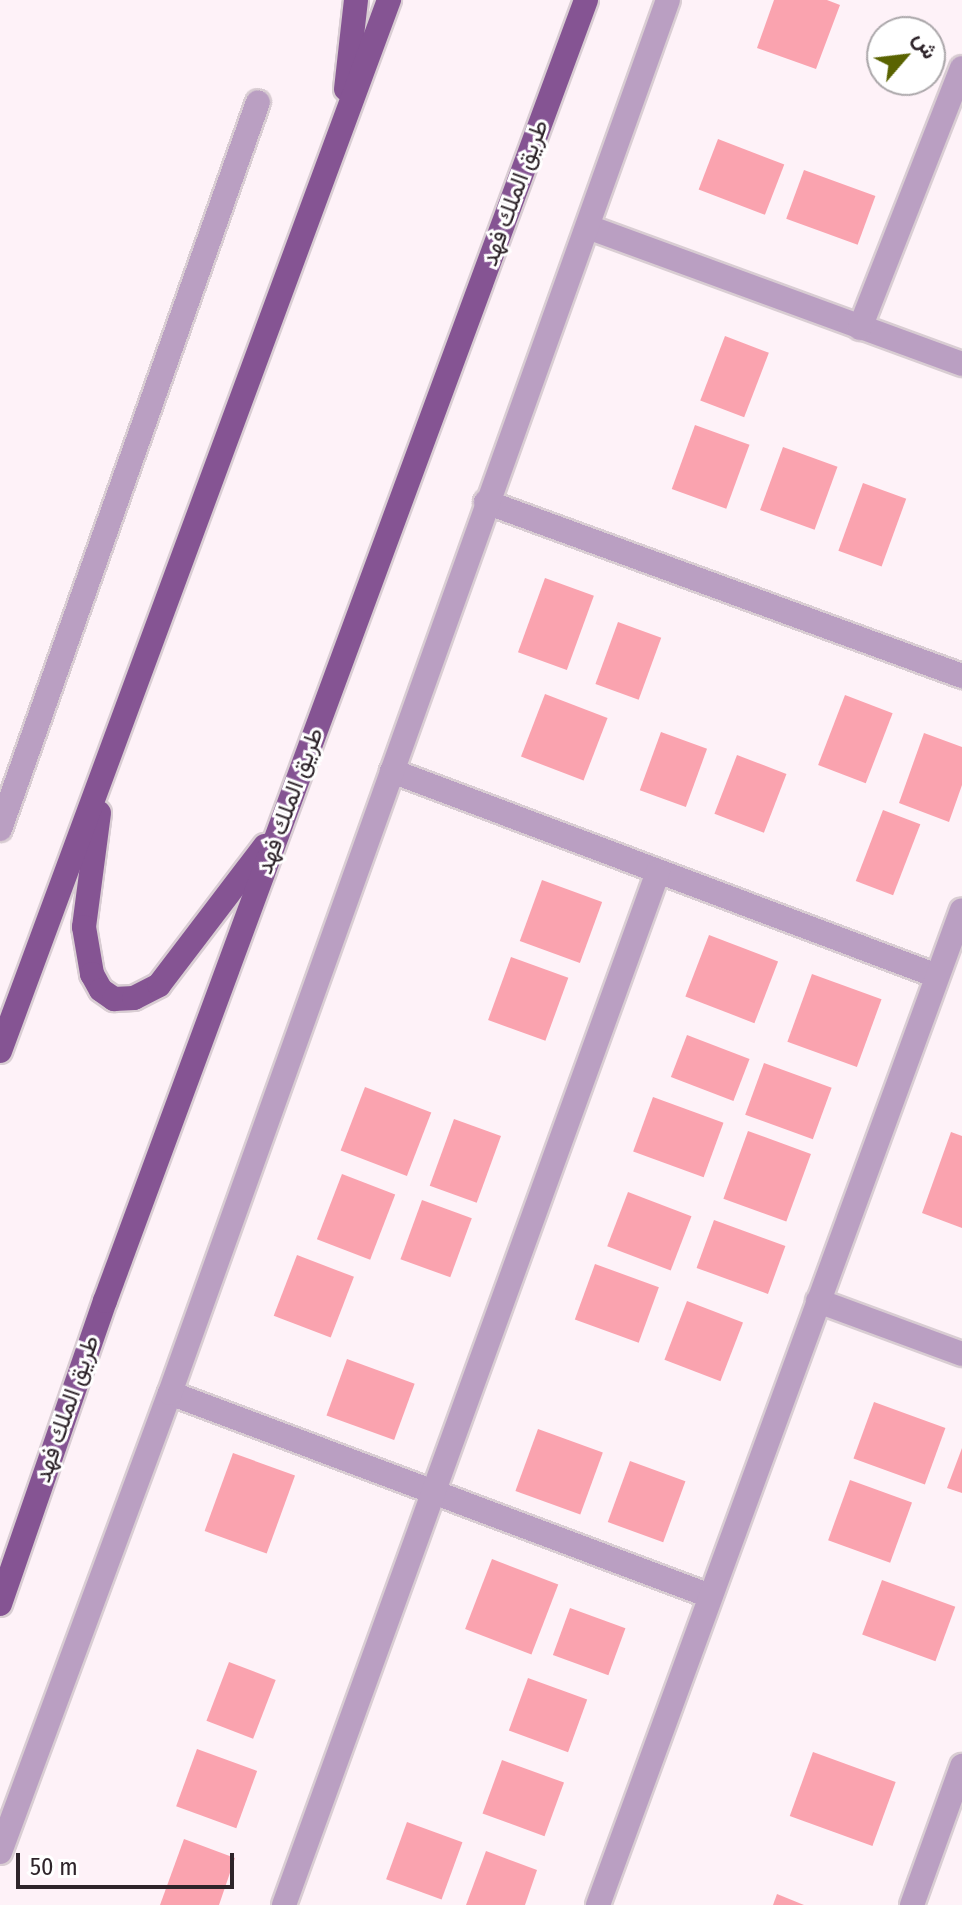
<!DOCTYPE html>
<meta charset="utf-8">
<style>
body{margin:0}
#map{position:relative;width:962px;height:1905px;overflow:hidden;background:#fef2f8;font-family:"Fira Sans Condensed",Vazirmatn,sans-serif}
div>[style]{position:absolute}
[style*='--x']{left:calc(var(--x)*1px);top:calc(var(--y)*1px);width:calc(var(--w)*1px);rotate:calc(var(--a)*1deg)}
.building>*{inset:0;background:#faa3af;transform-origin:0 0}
.roads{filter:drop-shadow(2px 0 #d9cdd3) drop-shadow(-2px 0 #d9cdd3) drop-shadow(0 2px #d9cdd3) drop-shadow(0 -2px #d9cdd3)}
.minor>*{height:24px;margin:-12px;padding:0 12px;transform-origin:12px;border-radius:12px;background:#ba9fc2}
.major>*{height:24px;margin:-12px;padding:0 12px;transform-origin:12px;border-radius:12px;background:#855493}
span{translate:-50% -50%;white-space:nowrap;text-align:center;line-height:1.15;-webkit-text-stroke:6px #fff;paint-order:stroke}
.street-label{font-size:24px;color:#2e242a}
.north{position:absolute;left:866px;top:16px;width:80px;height:80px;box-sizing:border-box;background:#fff;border:2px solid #aba7aa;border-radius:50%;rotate:62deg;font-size:22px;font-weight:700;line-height:32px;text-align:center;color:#2e242a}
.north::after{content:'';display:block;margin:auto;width:28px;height:36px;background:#5a6301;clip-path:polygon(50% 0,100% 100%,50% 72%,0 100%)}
.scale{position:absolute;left:16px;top:1853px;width:218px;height:36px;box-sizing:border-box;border:4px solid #2e242a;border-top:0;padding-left:10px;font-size:24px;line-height:28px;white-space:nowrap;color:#2e242a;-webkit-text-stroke:6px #fff;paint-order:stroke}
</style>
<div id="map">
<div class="building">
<div style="clip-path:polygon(774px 0,827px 0,840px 5px,816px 69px,757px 48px)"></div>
<div style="left:718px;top:139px;width:71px;height:54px;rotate:21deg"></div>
<div style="left:804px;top:170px;width:76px;height:52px;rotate:20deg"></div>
<div style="left:725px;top:336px;width:47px;height:69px;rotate:21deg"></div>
<div style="left:695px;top:425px;width:58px;height:68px;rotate:20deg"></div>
<div style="left:783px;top:447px;width:58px;height:67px;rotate:20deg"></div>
<div style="left:863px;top:483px;width:46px;height:72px;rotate:20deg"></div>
<div style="left:545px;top:578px;width:52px;height:79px;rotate:20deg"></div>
<div style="left:618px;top:622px;width:46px;height:66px;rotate:20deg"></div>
<div style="left:545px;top:694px;width:67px;height:67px;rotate:21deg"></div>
<div style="left:845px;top:695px;width:51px;height:75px;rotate:21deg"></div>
<div style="left:661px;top:732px;width:49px;height:62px;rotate:20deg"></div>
<div style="clip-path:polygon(924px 733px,962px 747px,962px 785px,949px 822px,899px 803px)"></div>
<div style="left:737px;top:755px;width:53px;height:63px;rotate:21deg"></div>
<div style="left:883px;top:810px;width:40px;height:76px;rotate:21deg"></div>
<div style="left:542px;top:880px;width:64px;height:65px;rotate:20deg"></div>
<div style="left:709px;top:935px;width:74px;height:66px;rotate:21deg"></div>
<div style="left:511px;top:957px;width:61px;height:67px;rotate:20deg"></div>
<div style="left:812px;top:974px;width:74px;height:72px;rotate:20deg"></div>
<div style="left:687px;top:1035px;width:67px;height:45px;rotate:21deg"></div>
<div style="left:764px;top:1063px;width:72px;height:55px;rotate:20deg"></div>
<div style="left:365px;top:1087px;width:71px;height:68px;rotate:21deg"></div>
<div style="left:653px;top:1097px;width:75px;height:58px;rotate:20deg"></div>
<div style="left:454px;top:1119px;width:50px;height:71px;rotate:20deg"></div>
<div style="left:748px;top:1131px;width:67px;height:72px;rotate:20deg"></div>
<div style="clip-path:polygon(951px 1132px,962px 1136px,962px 1228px,922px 1213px)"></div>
<div style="left:342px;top:1174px;width:57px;height:70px;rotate:21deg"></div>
<div style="left:628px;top:1192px;width:68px;height:58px;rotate:21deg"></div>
<div style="left:422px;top:1200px;width:53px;height:63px;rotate:20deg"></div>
<div style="left:714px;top:1220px;width:76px;height:51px;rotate:20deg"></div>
<div style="left:297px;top:1255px;width:61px;height:65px;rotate:21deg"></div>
<div style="left:595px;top:1264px;width:68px;height:59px;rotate:20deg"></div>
<div style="left:687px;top:1301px;width:60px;height:63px;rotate:21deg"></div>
<div style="left:347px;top:1359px;width:72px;height:60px;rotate:20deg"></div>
<div style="left:874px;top:1402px;width:76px;height:60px;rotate:20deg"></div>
<div style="left:538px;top:1429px;width:69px;height:66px;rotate:20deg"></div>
<div style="clip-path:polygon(962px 1448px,962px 1493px,947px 1488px)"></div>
<div style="left:233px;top:1453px;width:66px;height:83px;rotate:20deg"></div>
<div style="left:630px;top:1461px;width:59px;height:65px;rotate:20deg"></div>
<div style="left:850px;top:1480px;width:66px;height:64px;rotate:20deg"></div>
<div style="left:492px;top:1559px;width:71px;height:75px;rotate:21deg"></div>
<div style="left:882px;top:1580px;width:78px;height:58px;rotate:20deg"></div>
<div style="left:570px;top:1608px;width:59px;height:50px;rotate:20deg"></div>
<div style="left:229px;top:1662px;width:50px;height:63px;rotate:21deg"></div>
<div style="left:528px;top:1678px;width:63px;height:56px;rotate:20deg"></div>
<div style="left:197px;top:1749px;width:64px;height:61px;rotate:20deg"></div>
<div style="left:813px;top:1752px;width:88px;height:68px;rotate:20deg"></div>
<div style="left:502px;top:1760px;width:66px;height:57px;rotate:20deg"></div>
<div style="left:407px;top:1822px;width:59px;height:61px;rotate:20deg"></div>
<div style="clip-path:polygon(184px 1839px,235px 1858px,219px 1905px,160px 1905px)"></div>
<div style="clip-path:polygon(486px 1851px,537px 1870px,525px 1905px,466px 1905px)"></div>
<div style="clip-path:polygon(777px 1894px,804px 1905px,773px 1905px)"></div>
</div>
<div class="roads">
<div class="minor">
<div style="--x:588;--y:227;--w:398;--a:20.1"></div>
<div style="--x:860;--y:328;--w:279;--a:-68.6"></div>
<div style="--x:486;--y:502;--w:507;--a:20.08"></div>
<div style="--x:392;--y:771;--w:582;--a:20.61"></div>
<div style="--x:0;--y:829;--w:771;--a:-70.46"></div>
<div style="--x:818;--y:1301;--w:153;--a:20.2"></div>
<div style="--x:170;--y:1393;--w:577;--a:20.6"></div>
<div style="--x:0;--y:1852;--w:489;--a:-69.7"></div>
<div style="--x:170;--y:1393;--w:1479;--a:-70.33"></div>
<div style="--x:284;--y:1905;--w:1099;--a:-70.1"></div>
<div style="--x:598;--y:1905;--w:1059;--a:-69.91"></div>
<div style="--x:912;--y:1905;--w:148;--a:-70.2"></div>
</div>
<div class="major">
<div style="--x:346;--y:89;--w:90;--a:-83.6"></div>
<div style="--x:99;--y:813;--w:115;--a:97.5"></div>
<div style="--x:84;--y:927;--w:48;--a:80.3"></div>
<div style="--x:92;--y:974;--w:18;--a:61"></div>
<div style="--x:101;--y:990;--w:16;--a:35"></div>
<div style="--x:114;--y:999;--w:20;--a:-3"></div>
<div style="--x:134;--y:998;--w:28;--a:-27"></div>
<div style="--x:159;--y:985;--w:175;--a:-52.7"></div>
<div style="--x:0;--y:1051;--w:1121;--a:-69.69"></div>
<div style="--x:0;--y:1604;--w:321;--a:-70.9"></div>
<div style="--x:105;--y:1301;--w:1387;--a:-69.71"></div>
</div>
</div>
<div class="street-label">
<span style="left:515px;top:193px;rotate:-70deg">طريق الملك فهد</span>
<span style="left:290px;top:801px;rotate:-70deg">طريق الملك فهد</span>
<span style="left:67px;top:1409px;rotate:-71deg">طريق الملك فهد</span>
</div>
<div class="north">ش</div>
<div class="scale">50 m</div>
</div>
